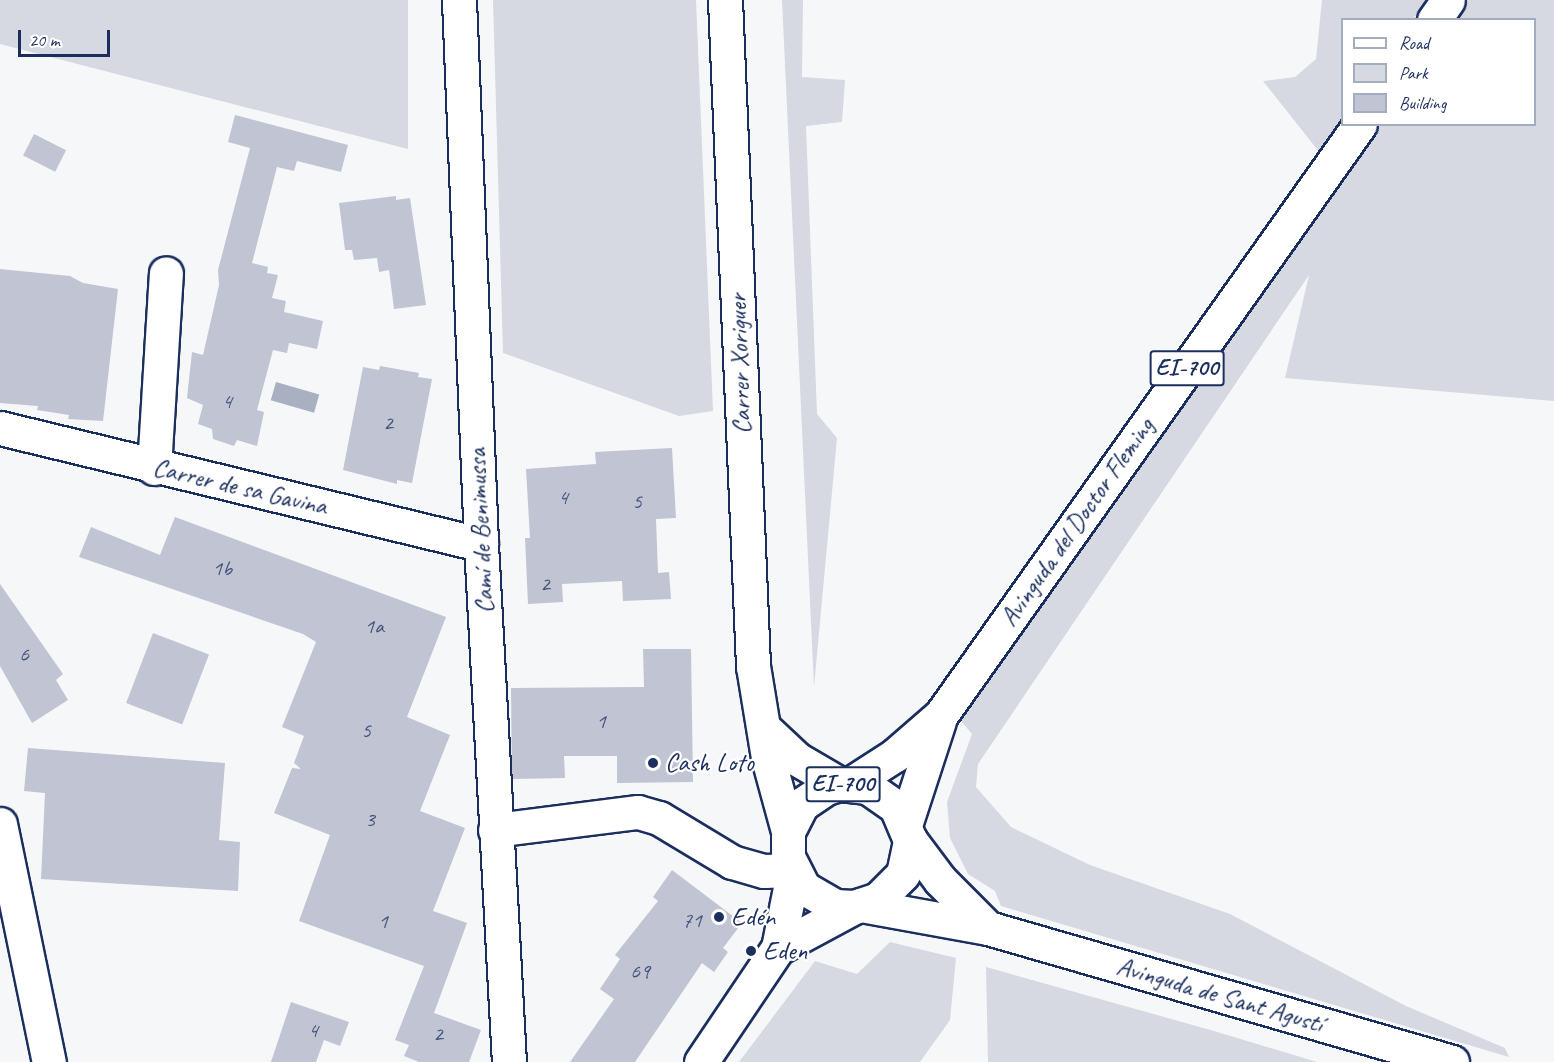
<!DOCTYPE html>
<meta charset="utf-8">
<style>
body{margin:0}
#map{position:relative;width:1554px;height:1062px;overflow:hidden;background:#f6f7f9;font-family:Caveat,sans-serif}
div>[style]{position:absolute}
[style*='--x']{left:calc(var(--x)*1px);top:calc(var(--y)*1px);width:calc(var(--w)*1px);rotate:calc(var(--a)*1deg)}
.green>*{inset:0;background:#d6d9e2}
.water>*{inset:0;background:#a9b0c1;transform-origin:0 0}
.building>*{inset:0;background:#c0c4d3;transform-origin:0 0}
.roads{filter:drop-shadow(2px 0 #1b2f5e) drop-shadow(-2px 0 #1b2f5e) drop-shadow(0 2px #1b2f5e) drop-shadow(0 -2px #1b2f5e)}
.minor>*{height:33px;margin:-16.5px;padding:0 16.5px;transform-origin:16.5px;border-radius:16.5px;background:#fff}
.major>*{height:33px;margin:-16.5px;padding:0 16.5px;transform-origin:16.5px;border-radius:16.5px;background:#fff}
.dots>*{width:16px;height:16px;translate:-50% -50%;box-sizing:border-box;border:3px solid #fff;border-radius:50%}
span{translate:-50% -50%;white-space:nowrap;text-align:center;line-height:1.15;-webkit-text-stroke:4.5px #fff;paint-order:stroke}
.number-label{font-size:22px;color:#44547b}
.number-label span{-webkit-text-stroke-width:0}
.shield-label span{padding:2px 4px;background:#fff;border:2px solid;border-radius:4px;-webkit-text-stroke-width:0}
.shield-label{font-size:24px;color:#1b2f5e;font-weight:700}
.street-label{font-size:26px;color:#1b2f5e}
.poi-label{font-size:26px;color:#1b2f5e}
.left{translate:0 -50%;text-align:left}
.legend{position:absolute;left:1341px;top:18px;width:195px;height:108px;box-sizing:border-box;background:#fff;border:2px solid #a4acbf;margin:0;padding:8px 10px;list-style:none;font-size:18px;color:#1b2f5e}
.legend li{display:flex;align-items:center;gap:12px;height:30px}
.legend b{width:30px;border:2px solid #a4acbf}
.scale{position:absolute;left:18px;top:30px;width:92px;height:27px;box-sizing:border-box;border:3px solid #1b2f5e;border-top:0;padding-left:8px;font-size:18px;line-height:21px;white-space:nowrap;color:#1b2f5e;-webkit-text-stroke:4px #fff;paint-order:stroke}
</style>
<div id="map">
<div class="green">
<div style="clip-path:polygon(0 0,408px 0,408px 149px,0 44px)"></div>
<div style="clip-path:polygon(493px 0,696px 0,713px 411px,679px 416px,503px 353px)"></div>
<div style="clip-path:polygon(782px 0,803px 0,802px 77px,845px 80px,842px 122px,806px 126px,817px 414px,837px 438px,814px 687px)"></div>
<div style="clip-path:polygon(1322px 0,1426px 0,1413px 19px,1342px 20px,1342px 121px,1320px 153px,1263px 81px,1295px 77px,1316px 59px)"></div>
<div style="clip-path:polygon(1469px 0,1554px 0,1554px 401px,1285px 378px,1309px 275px,978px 764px,976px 787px,1011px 827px,1090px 865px,1230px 914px,1406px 1006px,1505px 1048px,1509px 1057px,1001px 906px,995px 891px,968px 874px,950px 838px,947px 802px,972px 734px,961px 721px,1381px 125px,1534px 124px,1534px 20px,1455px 19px)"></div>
<div style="clip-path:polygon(890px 942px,956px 958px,950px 1020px,920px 1062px,739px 1062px,815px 961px,857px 974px)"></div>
<div style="clip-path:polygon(986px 967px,1214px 1031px,1317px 1062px,988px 1062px)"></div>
</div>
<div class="water">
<div style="left:276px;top:382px;width:45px;height:19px;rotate:16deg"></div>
</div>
<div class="building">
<div style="clip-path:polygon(235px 115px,348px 145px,341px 172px,297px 161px,294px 171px,277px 167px,252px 263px,268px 267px,267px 273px,278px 275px,272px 298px,286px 301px,284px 312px,323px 321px,317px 349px,289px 343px,287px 353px,273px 350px,257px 410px,264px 412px,257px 446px,237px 440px,234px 446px,213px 439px,212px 429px,198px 424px,203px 405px,187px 398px,192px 352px,203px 355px,219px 285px,218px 270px,250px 148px,228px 142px)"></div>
<div style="left:34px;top:134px;width:36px;height:24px;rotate:27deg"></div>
<div style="clip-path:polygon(396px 196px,396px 200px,410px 198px,426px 305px,394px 309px,389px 270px,379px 272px,377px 258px,354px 260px,352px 250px,345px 250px,339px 203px)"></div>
<div style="clip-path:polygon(0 269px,70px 276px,83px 283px,118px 289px,103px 421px,68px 419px,69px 415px,37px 410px,38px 406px,0 403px)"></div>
<div style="clip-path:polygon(380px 366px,419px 373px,418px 377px,432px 379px,412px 483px,397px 480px,397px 484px,343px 470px,363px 367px,379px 370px)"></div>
<div style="clip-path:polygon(672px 448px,676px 518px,656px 519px,658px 573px,669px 572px,671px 599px,623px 601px,622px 581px,562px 584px,563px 602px,528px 604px,525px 538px,530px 538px,526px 469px,596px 464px,595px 452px)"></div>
<div style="clip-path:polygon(175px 517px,446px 617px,407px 717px,450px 735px,420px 811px,465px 828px,433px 911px,467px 923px,434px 1013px,481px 1030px,469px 1062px,419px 1062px,404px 1056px,409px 1045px,395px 1040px,424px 966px,299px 921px,330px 835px,274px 813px,292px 768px,301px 769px,294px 763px,304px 736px,282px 727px,316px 642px,303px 634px,79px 557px,91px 527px,160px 555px)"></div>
<div style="clip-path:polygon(0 584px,63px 674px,56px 680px,68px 700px,32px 723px,0 666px)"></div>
<div style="left:153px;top:633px;width:60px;height:75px;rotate:21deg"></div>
<div style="clip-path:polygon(643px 649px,691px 649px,693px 782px,617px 783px,617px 756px,564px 756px,565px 778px,512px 779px,511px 688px,644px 687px)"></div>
<div style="clip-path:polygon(28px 748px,225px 763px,219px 840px,240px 842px,238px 891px,41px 879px,45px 793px,24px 791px)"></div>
<div style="clip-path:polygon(672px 870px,742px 923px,723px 948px,728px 952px,714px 972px,702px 963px,635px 1062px,570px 1062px,614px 999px,600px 989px,620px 959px,615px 955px,658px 901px,653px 897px)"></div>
<div style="clip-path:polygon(291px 1002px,349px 1022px,340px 1046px,324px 1040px,316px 1062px,271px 1062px)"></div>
</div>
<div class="roads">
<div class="minor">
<div style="--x:459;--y:0;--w:544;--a:87.68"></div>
<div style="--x:481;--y:544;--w:519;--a:86.91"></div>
<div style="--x:725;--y:0;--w:667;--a:87.59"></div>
<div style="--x:753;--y:666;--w:93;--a:80.7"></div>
<div style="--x:768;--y:758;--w:76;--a:74.7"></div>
<div style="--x:0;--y:428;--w:495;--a:13.6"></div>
<div style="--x:154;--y:468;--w:195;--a:-86.5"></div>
<div style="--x:764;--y:728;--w:45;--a:43.2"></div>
<div style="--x:797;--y:759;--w:50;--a:30.2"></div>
<div style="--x:0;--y:824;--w:243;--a:78.4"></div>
<div style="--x:495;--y:830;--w:144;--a:-7.2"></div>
<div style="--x:638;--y:812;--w:22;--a:16"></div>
<div style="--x:659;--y:818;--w:85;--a:31.1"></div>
<div style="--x:732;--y:862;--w:33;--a:16"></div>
<div style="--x:764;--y:871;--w:28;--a:-2"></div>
<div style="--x:910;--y:840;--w:50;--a:53.1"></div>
<div style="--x:940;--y:880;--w:68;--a:45"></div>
<div style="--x:861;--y:905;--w:129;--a:10.3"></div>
<div style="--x:988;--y:928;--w:483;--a:16.1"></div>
</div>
<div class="major">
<div style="--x:1434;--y:20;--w:24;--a:-55"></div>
<div style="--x:850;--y:784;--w:54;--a:-32.8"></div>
<div style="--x:895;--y:755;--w:61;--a:-41"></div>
<div style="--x:941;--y:715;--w:724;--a:-54.66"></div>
<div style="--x:906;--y:822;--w:106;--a:-71.9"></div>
<div style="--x:778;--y:948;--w:86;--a:-28.3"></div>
<div style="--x:854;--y:907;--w:25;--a:-18"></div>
<div style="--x:878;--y:899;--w:35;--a:-45"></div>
<div style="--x:903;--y:874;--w:35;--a:-78"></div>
<div style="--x:910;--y:840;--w:36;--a:-113"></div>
<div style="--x:896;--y:807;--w:35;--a:-145"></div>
<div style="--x:867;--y:787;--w:27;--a:-174"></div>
<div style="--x:840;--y:784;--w:15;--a:164"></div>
<div style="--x:826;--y:788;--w:29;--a:146"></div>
<div style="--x:802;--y:804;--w:30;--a:117"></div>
<div style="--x:788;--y:831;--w:26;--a:90"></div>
<div style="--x:788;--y:857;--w:35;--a:63"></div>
<div style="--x:804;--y:888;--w:36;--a:30"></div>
<div style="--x:835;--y:906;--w:19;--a:3"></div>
<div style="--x:701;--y:1062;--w:138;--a:-56"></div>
<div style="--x:778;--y:948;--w:76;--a:-78.7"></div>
</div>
</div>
<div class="dots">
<div style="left:653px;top:763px;background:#1b2f5e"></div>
<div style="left:719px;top:917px;background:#1b2f5e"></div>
<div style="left:751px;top:951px;background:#1b2f5e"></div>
</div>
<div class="number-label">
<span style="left:227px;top:402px">4</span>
<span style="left:388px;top:424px">2</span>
<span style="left:563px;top:498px">4</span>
<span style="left:637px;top:502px">5</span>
<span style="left:222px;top:569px">1b</span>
<span style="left:545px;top:585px">2</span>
<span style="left:374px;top:627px">1a</span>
<span style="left:24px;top:655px">6</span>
<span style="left:601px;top:722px">1</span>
<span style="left:366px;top:731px">5</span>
<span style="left:370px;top:820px">3</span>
<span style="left:692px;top:921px">71</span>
<span style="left:383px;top:922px">1</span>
<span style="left:640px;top:972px">69</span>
<span style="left:313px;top:1031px">4</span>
<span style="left:438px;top:1035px">2</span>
</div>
<div class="shield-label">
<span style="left:1187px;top:368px">EI-700</span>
<span style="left:843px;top:784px">EI-700</span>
</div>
<div class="street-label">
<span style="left:740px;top:364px;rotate:-92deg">Carrer Xoriguer</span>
<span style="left:240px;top:487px;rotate:13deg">Carrer de sa Gavina</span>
<span style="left:1077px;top:522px;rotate:-55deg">Avinguda del Doctor Fleming</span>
<span style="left:481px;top:531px;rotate:-93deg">Camí de Benimussa</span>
<span style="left:1220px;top:995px;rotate:16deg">Avinguda de Sant Agustí</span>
</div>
<div class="poi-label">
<span class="left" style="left:665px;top:763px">Cash Loto</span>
<span class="left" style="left:731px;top:917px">Edén</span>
<span class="left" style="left:763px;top:951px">Eden</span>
</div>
<ul class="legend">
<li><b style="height:8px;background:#fff"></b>Road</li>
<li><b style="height:16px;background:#d6d9e2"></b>Park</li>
<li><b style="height:16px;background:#c0c4d3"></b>Building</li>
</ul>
<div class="scale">20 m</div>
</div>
